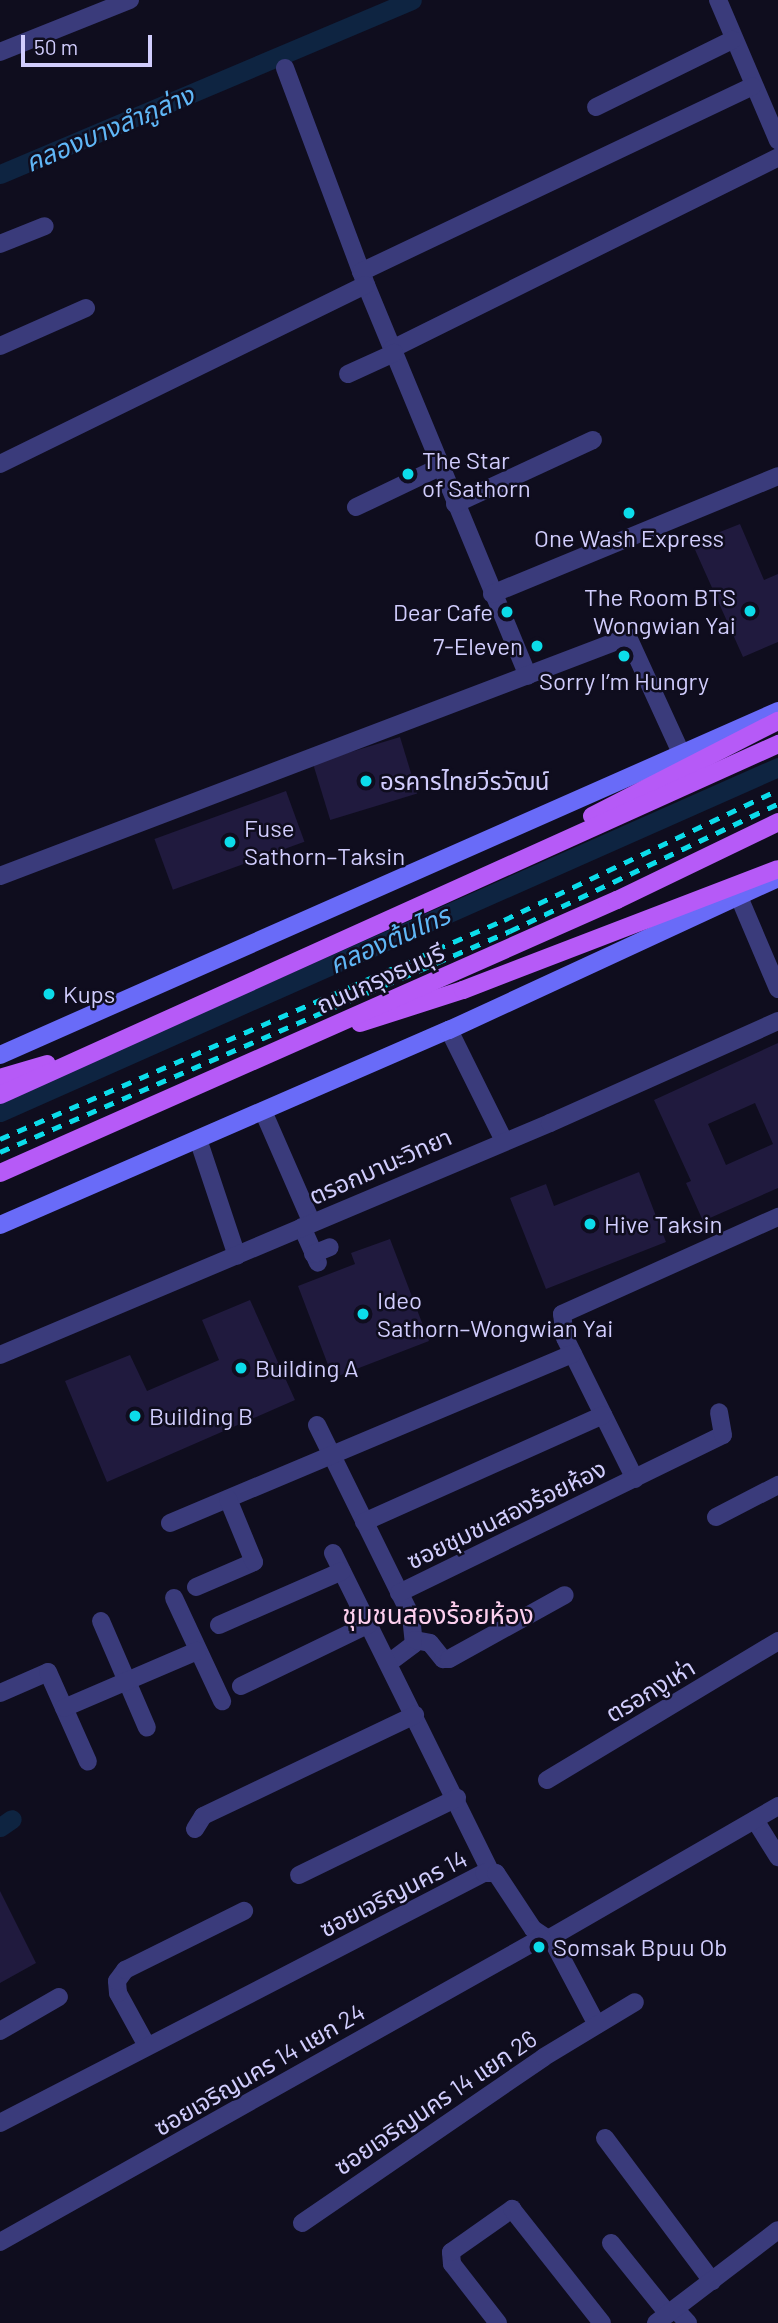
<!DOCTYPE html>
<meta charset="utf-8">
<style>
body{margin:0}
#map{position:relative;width:778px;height:2323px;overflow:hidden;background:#0f0d1e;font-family:Barlow,"Noto Sans Thai",sans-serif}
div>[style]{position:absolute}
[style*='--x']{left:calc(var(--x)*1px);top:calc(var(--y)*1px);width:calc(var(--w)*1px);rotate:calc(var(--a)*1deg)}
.canal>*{height:19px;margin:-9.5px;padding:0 9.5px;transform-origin:9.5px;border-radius:9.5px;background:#0e2441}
.building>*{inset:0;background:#201a3e;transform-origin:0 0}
.minor>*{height:18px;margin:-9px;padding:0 9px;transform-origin:9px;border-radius:9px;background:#3a3b7b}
.secondary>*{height:18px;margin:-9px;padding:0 9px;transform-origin:9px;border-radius:9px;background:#696bf8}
.primary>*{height:18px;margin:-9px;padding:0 9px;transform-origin:9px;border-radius:9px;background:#b65af7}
.rail>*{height:5px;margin-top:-2.5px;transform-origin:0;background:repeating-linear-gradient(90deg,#0cdcea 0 10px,transparent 0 19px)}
.dots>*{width:19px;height:19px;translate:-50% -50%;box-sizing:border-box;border:4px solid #0f0d1e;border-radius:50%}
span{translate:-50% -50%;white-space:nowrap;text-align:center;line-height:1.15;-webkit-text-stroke:5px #0f0d1e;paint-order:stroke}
.poi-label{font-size:24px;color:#d1cdfd}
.left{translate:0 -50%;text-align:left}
.right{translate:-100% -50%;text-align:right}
.street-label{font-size:24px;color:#d1cdfd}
.water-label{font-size:26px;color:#60b7f7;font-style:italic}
.neighbourhood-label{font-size:26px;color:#fdcfee}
.scale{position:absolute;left:21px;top:35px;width:131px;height:32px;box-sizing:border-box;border:4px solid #d1cdfd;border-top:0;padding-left:9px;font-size:21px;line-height:24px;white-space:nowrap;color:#d1cdfd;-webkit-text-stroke:5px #0f0d1e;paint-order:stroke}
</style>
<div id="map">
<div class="canal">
<div style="--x:0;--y:174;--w:447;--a:-22.9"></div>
<div style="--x:0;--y:1112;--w:851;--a:-23.91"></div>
<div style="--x:0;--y:1827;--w:14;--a:-34"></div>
</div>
<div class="building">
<div style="clip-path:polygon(740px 524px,764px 580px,778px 574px,778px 642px,743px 657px,692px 543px)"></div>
<div style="left:400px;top:737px;width:59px;height:91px;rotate:73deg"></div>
<div style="left:286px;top:791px;width:54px;height:140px;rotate:70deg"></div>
<div style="clip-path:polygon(evenodd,778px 1043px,778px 1188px,703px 1221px,686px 1183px,691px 1181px,654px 1100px,778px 1043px,755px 1103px,773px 1144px,726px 1165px,708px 1124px,755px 1103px)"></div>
<div style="clip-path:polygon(639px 1172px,666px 1242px,546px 1289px,510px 1198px,546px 1184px,554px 1206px)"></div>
<div style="clip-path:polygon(390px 1239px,429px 1341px,333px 1378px,298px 1286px,355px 1264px,351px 1253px)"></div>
<div style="clip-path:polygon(250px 1300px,295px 1400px,107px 1482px,65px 1381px,130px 1355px,147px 1391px,219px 1360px,202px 1320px)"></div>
<div style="clip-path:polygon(0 1891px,36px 1963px,0 1983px)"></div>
</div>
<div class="minor">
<div style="--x:718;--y:0;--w:153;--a:66.9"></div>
<div style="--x:0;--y:52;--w:140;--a:-21.8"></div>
<div style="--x:285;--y:68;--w:232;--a:69.5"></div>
<div style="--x:366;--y:285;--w:423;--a:67.5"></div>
<div style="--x:596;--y:107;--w:152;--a:-26.2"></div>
<div style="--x:0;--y:244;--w:48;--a:-21.8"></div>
<div style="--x:361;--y:272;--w:433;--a:-25.4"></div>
<div style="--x:0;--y:346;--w:94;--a:-23.8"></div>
<div style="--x:392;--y:349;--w:431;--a:-26.4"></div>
<div style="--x:348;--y:374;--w:51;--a:-24.5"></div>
<div style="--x:0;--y:464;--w:407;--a:-26.1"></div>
<div style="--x:455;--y:504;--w:152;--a:-24.9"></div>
<div style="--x:356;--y:507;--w:93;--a:-25.5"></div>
<div style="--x:492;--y:594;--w:309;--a:-22.4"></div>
<div style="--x:0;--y:876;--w:672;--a:-20.84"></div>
<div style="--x:628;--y:637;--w:130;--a:65.4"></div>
<div style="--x:739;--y:897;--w:100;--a:67"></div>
<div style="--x:449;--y:1030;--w:122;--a:63.6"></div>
<div style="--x:263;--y:1111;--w:122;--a:66.4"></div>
<div style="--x:198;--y:1139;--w:123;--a:71.6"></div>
<div style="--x:302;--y:1227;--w:39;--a:66"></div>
<div style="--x:313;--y:1254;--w:18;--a:-22"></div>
<div style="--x:0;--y:1355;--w:597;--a:-22.87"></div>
<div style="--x:550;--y:1123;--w:250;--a:-24.1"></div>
<div style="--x:317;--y:1425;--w:213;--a:63.8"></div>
<div style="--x:411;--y:1616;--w:28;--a:84"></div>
<div style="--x:414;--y:1644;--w:31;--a:143"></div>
<div style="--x:635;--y:1479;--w:157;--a:-116.4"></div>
<div style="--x:565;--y:1338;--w:24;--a:-97"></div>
<div style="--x:562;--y:1314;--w:237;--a:-24.2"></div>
<div style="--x:716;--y:1517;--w:70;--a:-27.3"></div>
<div style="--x:364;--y:1522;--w:262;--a:-24.1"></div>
<div style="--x:170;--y:1523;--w:437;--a:-22.8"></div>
<div style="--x:333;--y:1553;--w:356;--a:63.7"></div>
<div style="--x:196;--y:1587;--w:63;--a:-23.3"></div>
<div style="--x:254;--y:1562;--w:68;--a:-112.4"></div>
<div style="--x:399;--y:1593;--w:360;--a:-26"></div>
<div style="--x:723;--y:1435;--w:23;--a:-100"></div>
<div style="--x:174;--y:1598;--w:114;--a:65"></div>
<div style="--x:101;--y:1621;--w:116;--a:66.7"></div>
<div style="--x:219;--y:1625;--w:134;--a:-23.7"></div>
<div style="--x:415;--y:1640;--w:15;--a:11"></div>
<div style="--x:430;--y:1643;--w:21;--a:51"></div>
<div style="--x:443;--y:1659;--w:6;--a:0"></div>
<div style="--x:449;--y:1659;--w:132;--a:-28.9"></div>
<div style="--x:241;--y:1686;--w:142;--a:-25.8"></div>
<div style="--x:0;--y:1693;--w:52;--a:-23.6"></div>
<div style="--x:48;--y:1672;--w:98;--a:66"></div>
<div style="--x:64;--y:1708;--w:145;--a:-23.2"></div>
<div style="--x:547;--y:1780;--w:270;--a:-31"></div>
<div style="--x:755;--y:1820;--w:44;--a:58.1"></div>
<div style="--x:195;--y:1829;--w:15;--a:-58"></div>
<div style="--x:203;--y:1816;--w:235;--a:-25.5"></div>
<div style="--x:299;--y:1875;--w:176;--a:-26"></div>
<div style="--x:551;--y:1938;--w:98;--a:62.1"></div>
<div style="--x:0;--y:2031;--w:68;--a:-30"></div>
<div style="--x:147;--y:2046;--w:60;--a:-118.7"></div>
<div style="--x:118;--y:1993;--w:12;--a:-95"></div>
<div style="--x:117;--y:1981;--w:14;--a:-54"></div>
<div style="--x:125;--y:1970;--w:133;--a:-26.4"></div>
<div style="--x:0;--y:2123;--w:545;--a:-27.32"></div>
<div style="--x:484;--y:1873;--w:12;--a:0"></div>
<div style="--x:496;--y:1873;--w:67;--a:56.5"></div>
<div style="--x:533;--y:1929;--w:18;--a:34"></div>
<div style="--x:548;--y:1939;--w:266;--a:-30"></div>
<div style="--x:605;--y:2138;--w:179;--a:53.2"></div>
<div style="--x:302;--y:2223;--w:293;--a:-34.4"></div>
<div style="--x:544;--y:2057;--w:106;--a:-31.1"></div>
<div style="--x:0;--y:2242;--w:621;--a:-29.33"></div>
<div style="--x:611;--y:2243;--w:91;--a:51.2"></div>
<div style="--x:675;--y:2309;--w:19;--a:47"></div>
<div style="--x:498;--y:2323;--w:75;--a:-127.9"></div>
<div style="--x:452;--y:2264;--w:12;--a:-95"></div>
<div style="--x:451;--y:2252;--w:75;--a:-35.2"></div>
<div style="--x:512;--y:2209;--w:145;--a:51.7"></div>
<div style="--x:656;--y:2323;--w:153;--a:-37.3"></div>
</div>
<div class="secondary">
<div style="--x:0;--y:1055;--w:851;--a:-23.85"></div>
<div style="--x:0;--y:1225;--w:490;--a:-23.5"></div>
<div style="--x:449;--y:1030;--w:362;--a:-24.8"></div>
</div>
<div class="primary">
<div style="--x:592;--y:816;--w:209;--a:-27.1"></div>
<div style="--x:360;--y:1023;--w:108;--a:-17.8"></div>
<div style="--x:463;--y:990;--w:337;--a:-21"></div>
<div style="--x:0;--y:1078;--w:49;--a:-16.6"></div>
<div style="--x:0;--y:1095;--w:854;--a:-24.28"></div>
<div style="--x:0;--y:1173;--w:675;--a:-23.87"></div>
<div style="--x:617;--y:900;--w:179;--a:-25.8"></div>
</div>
<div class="rail">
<div style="--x:0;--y:1139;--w:550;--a:-23.49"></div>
<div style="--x:504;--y:920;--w:303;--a:-25.4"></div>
<div style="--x:0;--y:1152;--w:556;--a:-23.43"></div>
<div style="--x:510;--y:931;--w:297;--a:-25.4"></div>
</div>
<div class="dots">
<div style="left:408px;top:474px;background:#0cdcea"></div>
<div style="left:629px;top:513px;background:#0cdcea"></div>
<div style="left:750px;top:611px;background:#0cdcea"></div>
<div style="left:507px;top:612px;background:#0cdcea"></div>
<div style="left:537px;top:646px;background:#0cdcea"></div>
<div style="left:624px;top:656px;background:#0cdcea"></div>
<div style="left:366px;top:781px;background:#0cdcea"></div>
<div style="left:230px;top:842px;background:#0cdcea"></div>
<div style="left:49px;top:994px;background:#0cdcea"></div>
<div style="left:590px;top:1224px;background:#0cdcea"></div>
<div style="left:363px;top:1314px;background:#0cdcea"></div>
<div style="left:241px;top:1368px;background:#0cdcea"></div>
<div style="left:135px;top:1416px;background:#0cdcea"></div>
<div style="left:539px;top:1947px;background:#0cdcea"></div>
</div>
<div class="poi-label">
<span class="left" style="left:422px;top:474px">The Star<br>of Sathorn</span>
<span style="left:629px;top:538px">One Wash Express</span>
<span class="right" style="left:736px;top:611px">The Room BTS<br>Wongwian Yai</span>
<span class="right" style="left:493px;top:612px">Dear Cafe</span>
<span class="right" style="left:523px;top:646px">7-Eleven</span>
<span style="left:624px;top:681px">Sorry I’m Hungry</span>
<span class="left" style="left:380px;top:781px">อรคารไทยวีรวัฒน์</span>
<span class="left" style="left:244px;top:842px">Fuse<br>Sathorn–Taksin</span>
<span class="left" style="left:63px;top:994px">Kups</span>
<span class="left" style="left:604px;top:1224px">Hive Taksin</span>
<span class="left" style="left:377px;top:1314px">Ideo<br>Sathorn–Wongwian Yai</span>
<span class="left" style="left:255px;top:1368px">Building A</span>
<span class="left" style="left:149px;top:1416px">Building B</span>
<span class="left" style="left:553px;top:1947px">Somsak Bpuu Ob</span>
</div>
<div class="street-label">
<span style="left:380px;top:978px;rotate:-24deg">ถนนกรุงธนบุรี</span>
<span style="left:380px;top:1166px;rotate:-24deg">ตรอกมานะวิทยา</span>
<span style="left:506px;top:1514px;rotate:-26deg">ซอยชุมชนสองร้อยห้อง</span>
<span style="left:650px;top:1690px;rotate:-31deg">ตรอกงูเห่า</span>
<span style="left:393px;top:1893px;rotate:-27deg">ซอยเจริญนคร 14</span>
<span style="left:259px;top:2069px;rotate:-30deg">ซอยเจริญนคร 14 แยก 24</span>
<span style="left:435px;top:2102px;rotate:-34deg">ซอยเจริญนคร 14 แยก 26</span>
</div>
<div class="water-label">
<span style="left:109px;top:128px;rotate:-23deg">คลองบางลำภูล่าง</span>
<span style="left:389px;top:939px;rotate:-24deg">คลองต้นไทร</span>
</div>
<div class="neighbourhood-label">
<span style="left:438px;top:1614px">ชุมชนสองร้อยห้อง</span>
</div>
<div class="scale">50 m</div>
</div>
